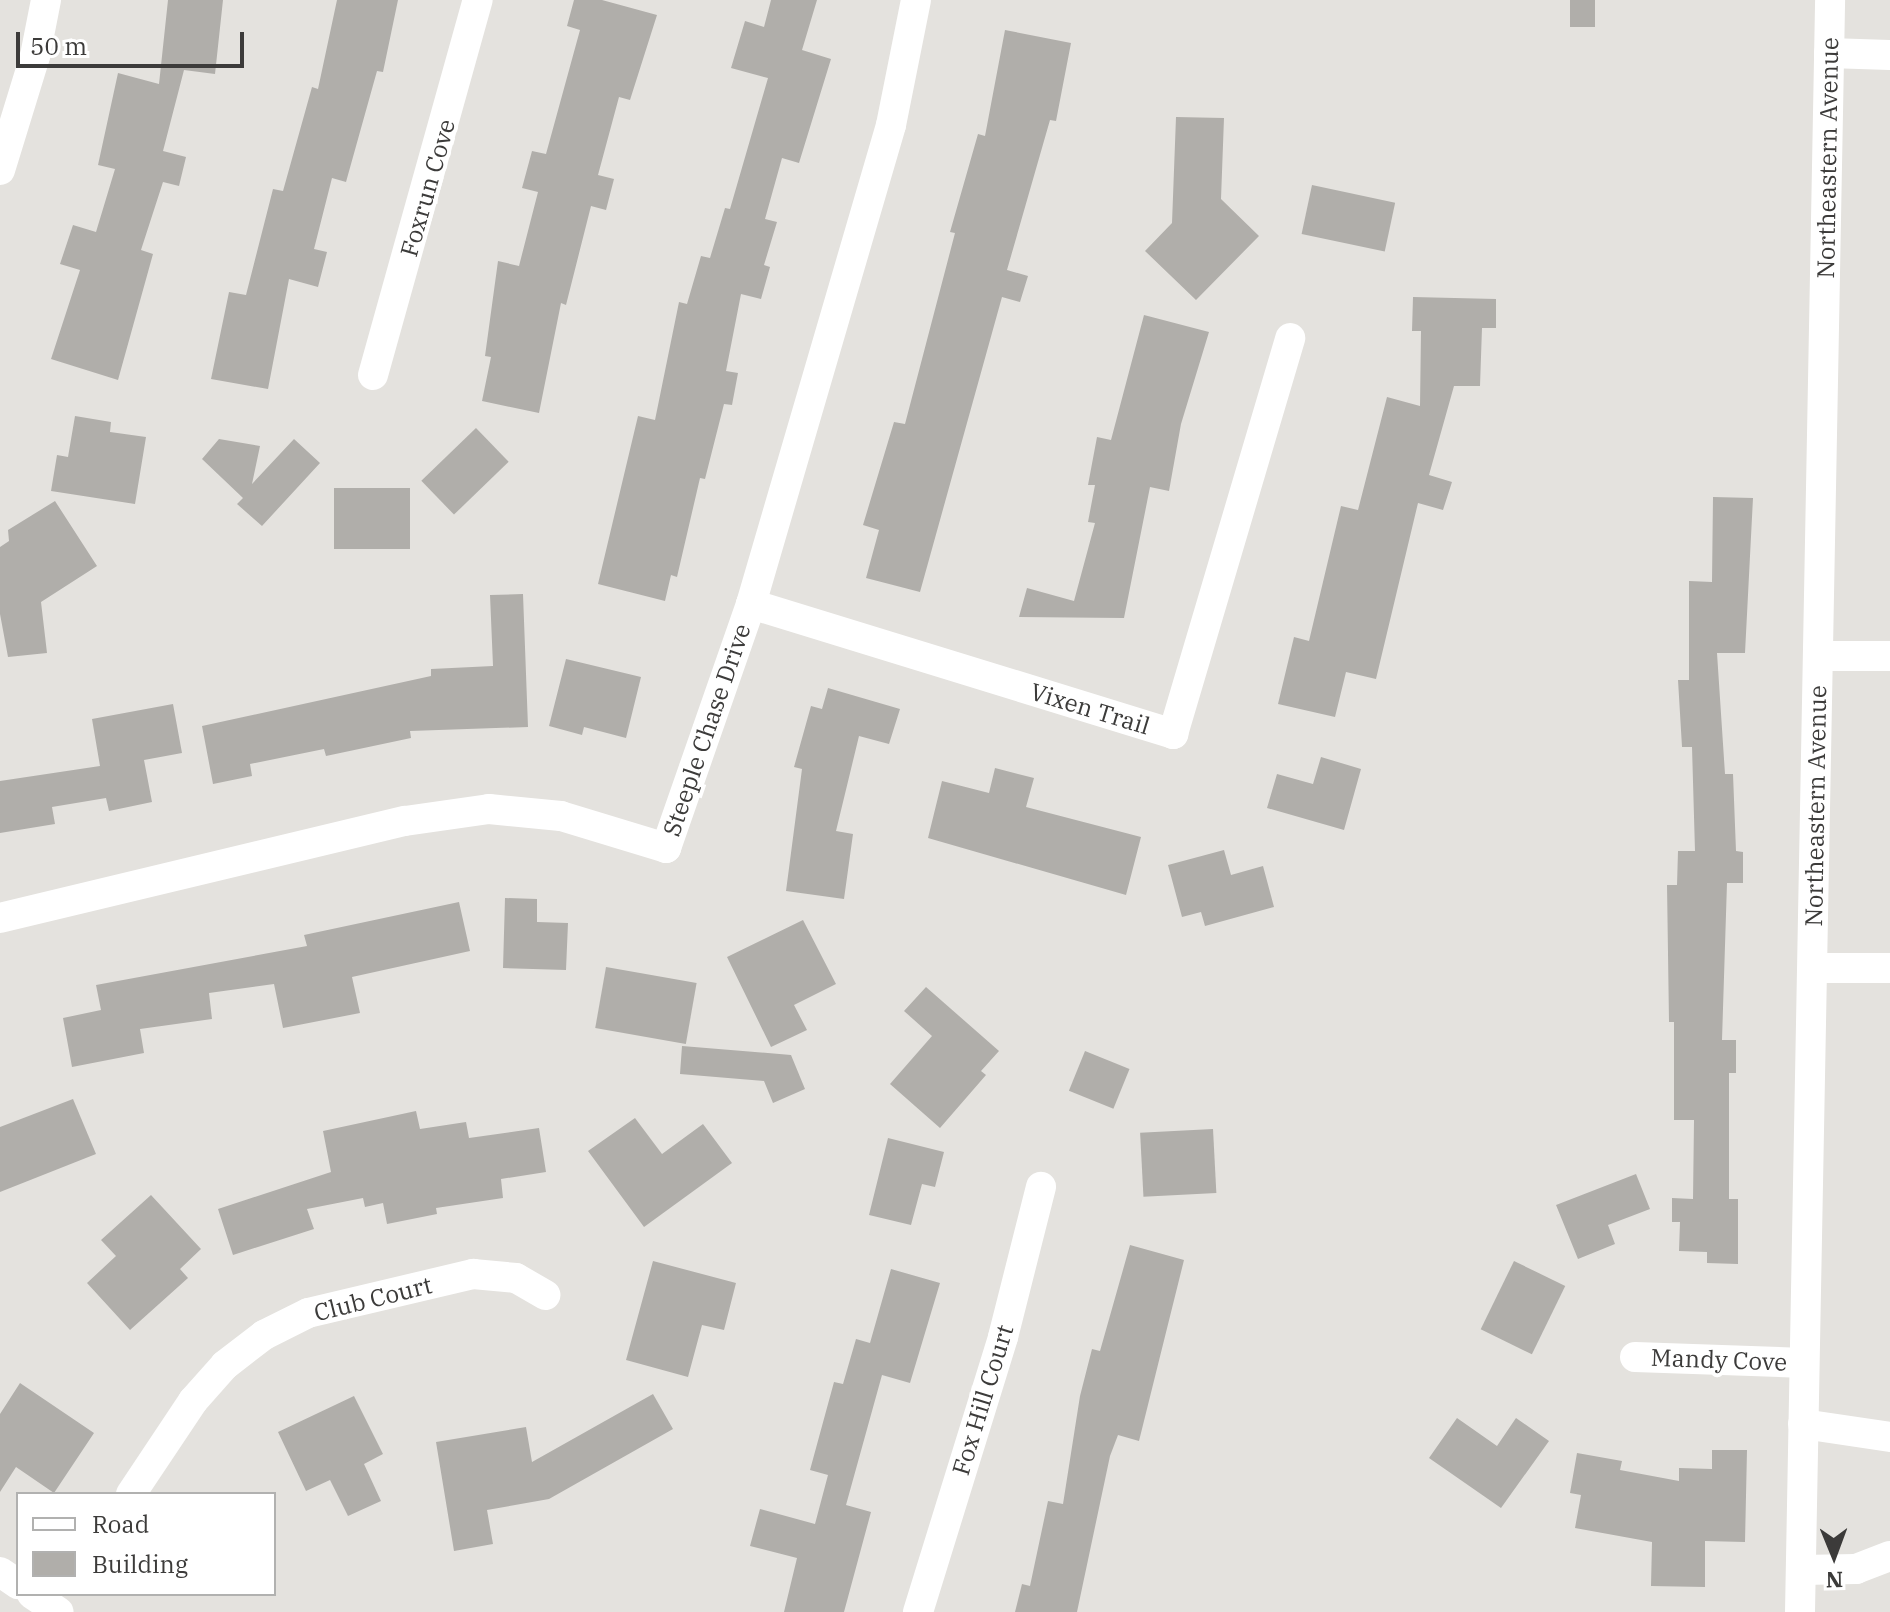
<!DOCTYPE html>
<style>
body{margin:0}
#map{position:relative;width:1890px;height:1612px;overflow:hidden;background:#e4e2de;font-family:"IBM Plex Serif",serif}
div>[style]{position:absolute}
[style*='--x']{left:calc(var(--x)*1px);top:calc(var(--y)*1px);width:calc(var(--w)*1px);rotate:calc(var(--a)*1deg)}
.building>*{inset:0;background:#b0aeaa;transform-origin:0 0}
.minor>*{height:30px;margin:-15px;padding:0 15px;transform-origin:15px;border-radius:15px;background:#fff}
span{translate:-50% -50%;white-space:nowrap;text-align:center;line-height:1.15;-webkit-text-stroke:8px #fff;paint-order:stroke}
.street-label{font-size:24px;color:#3c3b3a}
.legend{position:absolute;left:16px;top:1492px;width:260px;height:104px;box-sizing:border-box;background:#fff;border:2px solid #b1b1b0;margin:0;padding:10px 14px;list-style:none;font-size:24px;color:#3c3b3a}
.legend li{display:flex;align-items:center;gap:16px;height:40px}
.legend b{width:40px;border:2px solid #b1b1b0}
.north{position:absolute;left:1794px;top:1516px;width:80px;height:80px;-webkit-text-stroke:6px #fff;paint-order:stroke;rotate:179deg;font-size:22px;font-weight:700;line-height:32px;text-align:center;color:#3c3b3a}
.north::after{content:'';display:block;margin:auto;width:28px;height:36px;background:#3c3b3a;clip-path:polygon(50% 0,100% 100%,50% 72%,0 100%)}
.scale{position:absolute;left:16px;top:32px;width:228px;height:36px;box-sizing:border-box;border:4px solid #3c3b3a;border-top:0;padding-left:10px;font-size:24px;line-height:28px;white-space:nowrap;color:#3c3b3a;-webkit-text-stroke:6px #fff;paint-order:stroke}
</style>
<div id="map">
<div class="building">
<div style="clip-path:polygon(168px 0,223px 0,215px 74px,184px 70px,163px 151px,186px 157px,179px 186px,163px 182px,141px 250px,153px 254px,118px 380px,51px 359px,80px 270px,60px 264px,73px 225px,96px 232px,115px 169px,98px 165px,118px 73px,159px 84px)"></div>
<div style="clip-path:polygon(337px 0,398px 0,383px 72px,377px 71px,346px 182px,332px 178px,314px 249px,327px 252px,318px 287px,289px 279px,268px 389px,211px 379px,229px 292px,246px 295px,273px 189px,283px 191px,312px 87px,318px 89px)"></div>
<div style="clip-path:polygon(574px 0,602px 0,657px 15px,630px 100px,619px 97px,598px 175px,614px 179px,606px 210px,591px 206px,566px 305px,561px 303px,539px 413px,482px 401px,491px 357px,485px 356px,498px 261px,519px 266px,538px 192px,522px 188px,532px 151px,546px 154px,580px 30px,567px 26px)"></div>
<div style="clip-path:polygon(771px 0,817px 0,802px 50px,831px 59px,799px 163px,782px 158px,765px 219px,777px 222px,764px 265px,770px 267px,761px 299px,741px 294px,726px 371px,738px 373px,732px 405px,724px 404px,705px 479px,700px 478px,677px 577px,671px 575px,665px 601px,598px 584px,638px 416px,655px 420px,679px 302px,687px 304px,701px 256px,710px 258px,725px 208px,730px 209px,768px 78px,731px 68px,745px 21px,764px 27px)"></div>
<div style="left:1570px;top:0;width:25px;height:27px"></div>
<div style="clip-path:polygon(1005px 30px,1071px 43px,1056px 121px,1050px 120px,1007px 270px,1028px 276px,1020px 302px,1002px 297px,920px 592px,866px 578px,879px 530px,863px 525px,894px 422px,905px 424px,955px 233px,950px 232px,978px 134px,985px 136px)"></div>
<div style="clip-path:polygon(1176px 117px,1224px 118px,1221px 199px,1259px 236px,1196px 300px,1145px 251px,1172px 223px)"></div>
<div style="left:1312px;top:185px;width:85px;height:50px;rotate:12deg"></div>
<div style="clip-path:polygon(1413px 297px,1496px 299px,1496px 328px,1482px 328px,1480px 386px,1454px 386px,1429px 475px,1452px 482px,1443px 510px,1418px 503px,1376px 679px,1346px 672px,1335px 717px,1278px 704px,1294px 637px,1309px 641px,1341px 506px,1358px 510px,1387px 397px,1420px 406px,1421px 331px,1412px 331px)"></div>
<div style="clip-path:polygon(1144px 315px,1209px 332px,1181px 424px,1169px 491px,1150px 487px,1124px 618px,1019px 617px,1027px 588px,1074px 601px,1095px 523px,1088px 522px,1095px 485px,1088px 485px,1097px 437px,1111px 440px)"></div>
<div style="clip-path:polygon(75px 416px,111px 422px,110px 432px,146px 437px,135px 504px,51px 491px,57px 455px,68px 457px)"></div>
<div style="left:476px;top:428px;width:47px;height:76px;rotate:46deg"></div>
<div style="clip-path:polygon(219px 439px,260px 446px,252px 484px,294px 439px,320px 463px,262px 526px,237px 504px,243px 498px,202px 459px)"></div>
<div style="left:334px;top:488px;width:76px;height:61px"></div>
<div style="clip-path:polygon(1713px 497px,1753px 498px,1745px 653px,1717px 653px,1725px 774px,1733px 774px,1736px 851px,1743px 852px,1743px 883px,1727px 883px,1722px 1040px,1736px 1040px,1736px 1073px,1729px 1073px,1729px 1199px,1738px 1199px,1738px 1264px,1707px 1263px,1707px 1252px,1679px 1251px,1680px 1222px,1672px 1222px,1672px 1198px,1693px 1199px,1694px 1120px,1674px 1120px,1674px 1022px,1669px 1022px,1667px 885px,1677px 885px,1678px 851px,1695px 851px,1692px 747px,1682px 747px,1678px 680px,1689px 680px,1689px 581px,1712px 582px)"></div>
<div style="clip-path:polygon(55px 501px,97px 566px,41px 602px,47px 653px,8px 657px,0 614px,0 547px,9px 541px,8px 530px)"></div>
<div style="clip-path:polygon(523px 594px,528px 727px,410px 731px,411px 738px,326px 756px,324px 749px,250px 764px,252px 776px,213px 784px,202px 726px,431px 676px,431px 669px,493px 666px,490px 595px)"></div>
<div style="clip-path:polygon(566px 659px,641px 677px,626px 738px,584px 727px,582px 735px,549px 726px)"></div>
<div style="clip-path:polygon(828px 688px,900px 709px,889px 744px,859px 736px,836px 831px,853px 834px,844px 899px,786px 891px,802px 769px,794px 767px,811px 706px,822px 709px)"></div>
<div style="clip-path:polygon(173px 704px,182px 753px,144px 760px,152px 802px,109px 811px,106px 798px,52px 807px,55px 824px,0 833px,0 781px,100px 766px,92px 719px)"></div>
<div style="clip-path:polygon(1321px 757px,1361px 769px,1344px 830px,1267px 808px,1277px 774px,1313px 784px)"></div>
<div style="clip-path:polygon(995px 768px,1034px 778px,1026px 807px,1141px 837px,1126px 895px,928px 838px,942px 781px,989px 793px)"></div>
<div style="clip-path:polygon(1224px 850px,1231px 875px,1263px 866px,1274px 907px,1205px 926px,1201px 912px,1182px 917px,1168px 865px)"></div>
<div style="clip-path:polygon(505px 898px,537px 899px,537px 922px,568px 923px,566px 970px,503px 968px)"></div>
<div style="clip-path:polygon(459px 902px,470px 951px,352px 977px,360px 1013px,283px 1028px,274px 984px,209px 993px,212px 1019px,140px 1029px,144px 1053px,72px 1067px,63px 1018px,101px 1010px,96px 985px,307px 946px,304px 935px)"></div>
<div style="clip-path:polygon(803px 920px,836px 984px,794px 1005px,807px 1030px,771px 1047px,727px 957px)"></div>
<div style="left:606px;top:967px;width:92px;height:62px;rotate:10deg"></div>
<div style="clip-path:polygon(926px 987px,999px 1051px,981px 1071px,986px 1075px,940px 1128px,890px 1084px,932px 1036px,904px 1011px)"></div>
<div style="clip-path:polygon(682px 1046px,791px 1055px,805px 1089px,773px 1103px,764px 1081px,680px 1074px)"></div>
<div style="left:1085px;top:1051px;width:48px;height:43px;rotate:22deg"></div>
<div style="clip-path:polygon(73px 1099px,96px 1154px,0 1192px,0 1127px)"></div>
<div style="clip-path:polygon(416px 1111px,420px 1129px,466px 1122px,469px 1138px,539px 1128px,546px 1172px,501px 1179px,503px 1198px,436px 1208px,437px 1214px,387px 1224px,383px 1203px,365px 1207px,363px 1198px,307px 1209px,314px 1229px,233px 1255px,218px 1209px,331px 1172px,323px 1131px)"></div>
<div style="clip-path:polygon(635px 1118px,662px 1154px,703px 1124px,732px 1163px,644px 1227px,588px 1151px)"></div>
<div style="left:1213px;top:1129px;width:64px;height:73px;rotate:87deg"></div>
<div style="clip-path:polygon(888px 1138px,944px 1152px,935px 1187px,922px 1184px,911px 1225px,869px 1215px)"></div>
<div style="clip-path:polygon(1636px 1174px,1650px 1209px,1608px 1225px,1615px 1244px,1578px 1259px,1556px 1205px)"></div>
<div style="clip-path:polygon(151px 1195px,201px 1249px,180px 1269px,188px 1278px,130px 1330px,87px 1283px,116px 1256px,101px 1240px)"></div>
<div style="clip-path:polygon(1130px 1245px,1184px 1260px,1139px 1441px,1118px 1435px,1110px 1456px,1077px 1612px,1015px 1612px,1022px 1584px,1030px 1586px,1048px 1501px,1063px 1504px,1080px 1396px,1092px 1349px,1100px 1351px)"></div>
<div style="clip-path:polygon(653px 1261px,736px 1283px,724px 1330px,702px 1325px,688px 1377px,626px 1360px)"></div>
<div style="left:1514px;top:1261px;width:57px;height:76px;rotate:26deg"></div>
<div style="clip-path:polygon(891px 1269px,940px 1283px,910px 1383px,882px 1375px,846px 1505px,871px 1512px,844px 1612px,784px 1612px,797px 1558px,750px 1546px,760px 1509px,815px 1524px,828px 1475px,810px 1470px,834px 1382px,843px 1384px,856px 1339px,870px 1343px)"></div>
<div style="clip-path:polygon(20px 1383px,94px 1433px,54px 1493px,16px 1467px,0 1492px,0 1414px)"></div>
<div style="clip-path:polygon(653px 1394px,673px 1429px,549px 1499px,487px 1510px,493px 1544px,454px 1551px,436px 1442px,526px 1427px,532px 1462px)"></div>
<div style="clip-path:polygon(354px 1396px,383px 1454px,364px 1464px,381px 1501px,348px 1516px,330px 1480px,306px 1491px,278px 1432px)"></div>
<div style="clip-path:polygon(1457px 1418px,1497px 1446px,1516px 1418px,1549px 1441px,1501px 1508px,1429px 1458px)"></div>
<div style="clip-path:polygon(1712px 1450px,1747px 1450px,1745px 1542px,1705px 1541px,1705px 1587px,1651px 1586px,1652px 1542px,1575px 1528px,1581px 1495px,1570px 1493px,1577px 1453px,1622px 1461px,1620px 1470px,1679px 1481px,1679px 1468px,1712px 1469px)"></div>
</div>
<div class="minor">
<div style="--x:1829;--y:53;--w:61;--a:1.9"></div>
<div style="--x:0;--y:170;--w:119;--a:-72.9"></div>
<div style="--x:35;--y:56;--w:57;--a:-78.9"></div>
<div style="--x:373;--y:375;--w:389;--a:-74.4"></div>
<div style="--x:751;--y:604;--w:442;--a:17.1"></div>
<div style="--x:1173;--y:734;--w:413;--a:-73.5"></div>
<div style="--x:1820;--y:656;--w:70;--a:0"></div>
<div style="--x:0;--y:918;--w:416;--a:-13.5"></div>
<div style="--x:405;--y:821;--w:85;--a:-8.1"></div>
<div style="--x:489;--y:809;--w:72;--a:5.6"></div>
<div style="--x:561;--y:816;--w:110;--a:16.9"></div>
<div style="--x:666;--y:848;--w:258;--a:-70.8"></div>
<div style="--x:751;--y:604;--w:499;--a:-73.7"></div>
<div style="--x:891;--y:125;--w:127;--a:-78.7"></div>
<div style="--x:1813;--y:968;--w:77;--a:0"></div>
<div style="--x:1635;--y:1357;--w:169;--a:2"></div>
<div style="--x:1803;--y:1424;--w:88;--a:8.5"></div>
<div style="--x:131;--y:1494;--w:112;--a:-56.3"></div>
<div style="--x:193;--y:1401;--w:48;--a:-48.4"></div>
<div style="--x:225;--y:1365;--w:49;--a:-37.6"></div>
<div style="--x:264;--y:1335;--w:49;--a:-26.6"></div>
<div style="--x:308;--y:1313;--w:170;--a:-13.3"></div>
<div style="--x:473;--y:1274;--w:43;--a:5.3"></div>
<div style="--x:516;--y:1278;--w:34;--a:30"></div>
<div style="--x:1801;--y:1570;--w:55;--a:-1"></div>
<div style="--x:1856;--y:1569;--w:36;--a:-21"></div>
<div style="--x:0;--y:1572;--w:22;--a:34"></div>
<div style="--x:32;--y:1594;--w:32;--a:34"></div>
<div style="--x:918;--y:1612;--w:288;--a:-72.8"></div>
<div style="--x:1003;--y:1337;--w:155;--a:-75.8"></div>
<div style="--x:1800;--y:1612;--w:1612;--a:-88.93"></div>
</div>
<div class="street-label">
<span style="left:1828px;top:158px;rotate:-89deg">Northeastern Avenue</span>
<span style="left:428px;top:188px;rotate:-74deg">Foxrun Cove</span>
<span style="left:1090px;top:709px;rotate:17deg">Vixen Trail</span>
<span style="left:707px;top:730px;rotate:-71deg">Steeple Chase Drive</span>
<span style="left:1816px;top:806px;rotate:-89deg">Northeastern Avenue</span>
<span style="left:373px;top:1299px;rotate:-14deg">Club Court</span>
<span style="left:1719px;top:1360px;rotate:2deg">Mandy Cove</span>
<span style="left:983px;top:1400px;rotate:-73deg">Fox Hill Court</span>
</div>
<ul class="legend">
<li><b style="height:10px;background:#fff"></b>Road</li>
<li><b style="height:22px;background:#b0aeaa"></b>Building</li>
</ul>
<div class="north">N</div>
<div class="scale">50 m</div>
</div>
